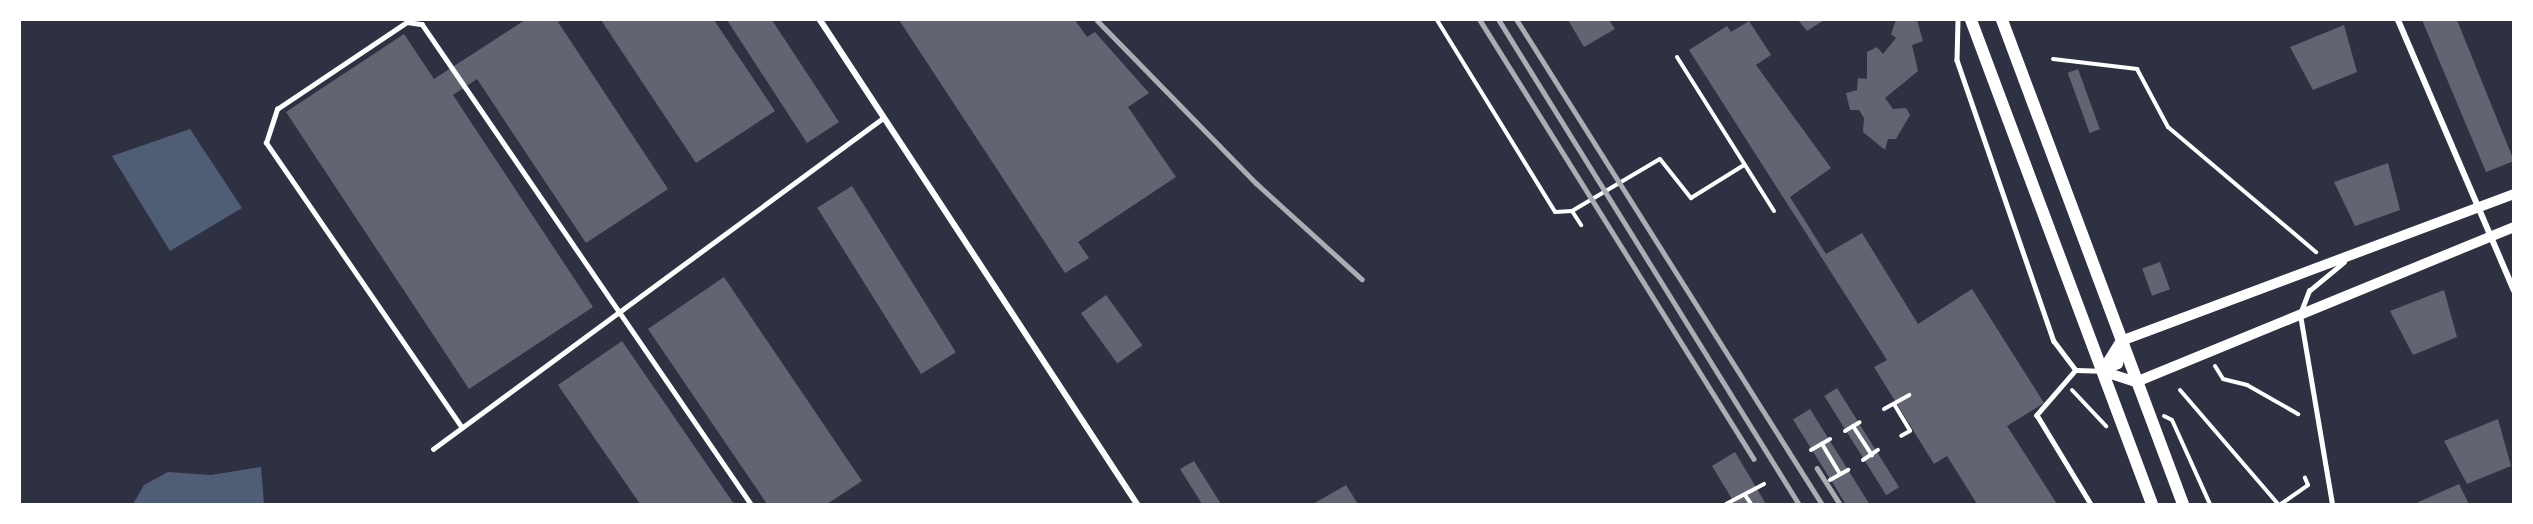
<!DOCTYPE html>
<style>
body{margin:0}
#map{position:relative;width:2533px;height:524px;overflow:hidden;background:#2d3142;font-family:Lato,sans-serif}
div>[style]{position:absolute}
[style*='--x']{left:calc(var(--x)*1px);top:calc(var(--y)*1px);width:calc(var(--w)*1px);rotate:calc(var(--a)*1deg)}
.water>*{inset:0;background:#4f5d75}
.building>*{inset:0;background:#626471;transform-origin:0 0}
.path>*{height:4px;margin:-2px;padding:0 2px;transform-origin:2px;border-radius:2px;background:#fff}
.service>*{height:4.5px;margin:-2.25px;padding:0 2.25px;transform-origin:2.25px;border-radius:2.25px;background:#fff}
.minor>*{height:6px;margin:-3px;padding:0 3px;transform-origin:3px;border-radius:3px;background:#fff}
.tertiary>*{height:10px;margin:-5px;padding:0 5px;transform-origin:5px;border-radius:5px;background:#fff}
.secondary>*{height:12px;margin:-6px;padding:0 6px;transform-origin:6px;border-radius:6px;background:#fff}
.rail>*{height:4.5px;margin:-2.25px;padding:0 2.25px;transform-origin:2.25px;border-radius:2.25px;background:#abadb3}
span{translate:-50% -50%;white-space:nowrap;text-align:center;line-height:1.15;-webkit-text-stroke:4.5px #fff;paint-order:stroke}
.frame{position:absolute;inset:0;border:21px solid #fff;pointer-events:none}
</style>
<div id="map">
<div class="water">
<div style="clip-path:polygon(190px 129px,242px 208px,170px 251px,112px 156px)"></div>
<div style="clip-path:polygon(261px 467px,264px 504px,133px 504px,144px 485px,168px 472px,211px 475px)"></div>
</div>
<div class="building">
<div style="clip-path:polygon(525px 20px,563px 20px,558px 22px,668px 189px,586px 243px,477px 79px,453px 95px,593px 307px,469px 389px,286px 112px,404px 34px,434px 79px)"></div>
<div style="clip-path:polygon(601px 20px,714px 20px,775px 111px,696px 163px)"></div>
<div style="clip-path:polygon(727px 20px,772px 20px,839px 122px,807px 143px)"></div>
<div style="clip-path:polygon(899px 20px,1075px 20px,1087px 37px,1095px 32px,1149px 93px,1128px 107px,1176px 177px,1078px 242px,1089px 258px,1065px 273px)"></div>
<div style="clip-path:polygon(1568px 20px,1609px 20px,1615px 29px,1584px 47px)"></div>
<div style="clip-path:polygon(1798px 20px,1824px 20px,1807px 31px)"></div>
<div style="clip-path:polygon(1896px 20px,1917px 20px,1923px 41px,1912px 45px,1918px 71px,1885px 98px,1893px 109px,1906px 108px,1910px 115px,1896px 139px,1888px 139px,1885px 150px,1863px 132px,1864px 118px,1859px 110px,1850px 110px,1846px 93px,1857px 90px,1858px 78px,1867px 79px,1867px 52px,1877px 47px,1883px 54px,1896px 38px,1891px 34px)"></div>
<div style="clip-path:polygon(2422px 20px,2457px 20px,2514px 161px,2486px 172px)"></div>
<div style="clip-path:polygon(1749px 21px,1771px 55px,1756px 65px,1831px 168px,1790px 197px,1826px 254px,1862px 233px,1918px 324px,1972px 289px,2044px 403px,2007px 426px,2057px 504px,1977px 504px,1947px 456px,1934px 464px,1874px 367px,1887px 360px,1689px 50px,1727px 26px,1731px 32px)"></div>
<div style="clip-path:polygon(2344px 25px,2357px 72px,2313px 90px,2290px 47px)"></div>
<div style="left:2078px;top:69px;width:64px;height:11px;rotate:70deg"></div>
<div style="clip-path:polygon(2388px 163px,2400px 210px,2355px 226px,2334px 182px)"></div>
<div style="left:852px;top:186px;width:196px;height:41px;rotate:58deg"></div>
<div style="left:2160px;top:262px;width:29px;height:19px;rotate:70deg"></div>
<div style="clip-path:polygon(724px 277px,862px 481px,827px 504px,767px 504px,648px 329px)"></div>
<div style="clip-path:polygon(2444px 290px,2457px 337px,2413px 355px,2390px 311px)"></div>
<div style="left:1106px;top:295px;width:62px;height:31px;rotate:54deg"></div>
<div style="clip-path:polygon(622px 341px,734px 504px,640px 504px,558px 385px)"></div>
<div style="left:1837px;top:388px;width:117px;height:15px;rotate:58deg"></div>
<div style="left:1810px;top:409px;width:112px;height:20px;rotate:58deg"></div>
<div style="clip-path:polygon(2498px 419px,2511px 466px,2467px 484px,2444px 441px)"></div>
<div style="clip-path:polygon(1735px 452px,1766px 504px,1735px 504px,1712px 466px)"></div>
<div style="clip-path:polygon(1194px 461px,1221px 504px,1202px 504px,1180px 469px)"></div>
<div style="clip-path:polygon(2459px 484px,2469px 504px,2414px 504px)"></div>
<div style="clip-path:polygon(1346px 485px,1358px 504px,1313px 504px)"></div>
</div>
<div class="path">
<div style="--x:1437;--y:20;--w:225;--a:58.4"></div>
<div style="--x:1555;--y:212;--w:17;--a:-3"></div>
<div style="--x:1572;--y:211;--w:102;--a:-30.6"></div>
<div style="--x:1660;--y:159;--w:50;--a:51.5"></div>
<div style="--x:1691;--y:198;--w:62;--a:-31.9"></div>
<div style="--x:1677;--y:57;--w:182;--a:57.8"></div>
<div style="--x:2053;--y:59;--w:85;--a:6.8"></div>
<div style="--x:2137;--y:69;--w:66;--a:61.9"></div>
<div style="--x:2168;--y:127;--w:194;--a:40.2"></div>
<div style="--x:1572;--y:211;--w:17;--a:57"></div>
<div style="--x:2215;--y:366;--w:15;--a:58"></div>
<div style="--x:2223;--y:379;--w:25;--a:14"></div>
<div style="--x:2247;--y:385;--w:59;--a:29.6"></div>
<div style="--x:2072;--y:390;--w:50;--a:46.6"></div>
<div style="--x:2180;--y:390;--w:150;--a:49.3"></div>
<div style="--x:1894;--y:404;--w:31;--a:59"></div>
<div style="--x:1910;--y:431;--w:10;--a:151"></div>
<div style="--x:1884;--y:409;--w:29;--a:-29"></div>
<div style="--x:2164;--y:416;--w:9;--a:27"></div>
<div style="--x:2172;--y:420;--w:92;--a:65.7"></div>
<div style="--x:1853;--y:426;--w:35;--a:57"></div>
<div style="--x:1845;--y:431;--w:17;--a:-31"></div>
<div style="--x:1822;--y:444;--w:35;--a:59"></div>
<div style="--x:1811;--y:450;--w:22;--a:-30"></div>
<div style="--x:1863;--y:460;--w:18;--a:-34"></div>
<div style="--x:1830;--y:480;--w:21;--a:-29"></div>
<div style="--x:1745;--y:495;--w:11;--a:56"></div>
<div style="--x:1726;--y:504;--w:43;--a:-27.8"></div>
<div style="--x:2281;--y:504;--w:33;--a:-35"></div>
<div style="--x:2308;--y:485;--w:8;--a:-113"></div>
</div>
<div class="service">
<div style="--x:1958;--y:20;--w:40;--a:91.4"></div>
<div style="--x:1957;--y:60;--w:297;--a:71"></div>
<div style="--x:2054;--y:341;--w:36;--a:53"></div>
<div style="--x:2076;--y:370;--w:24;--a:2"></div>
<div style="--x:2076;--y:370;--w:60;--a:130.9"></div>
<div style="--x:2037;--y:415;--w:104;--a:58.8"></div>
<div style="--x:462;--y:428;--w:346;--a:-124.5"></div>
<div style="--x:266;--y:143;--w:36;--a:-72"></div>
<div style="--x:277;--y:109;--w:156;--a:-33.8"></div>
<div style="--x:407;--y:22;--w:15;--a:8"></div>
<div style="--x:422;--y:24;--w:582;--a:55.57"></div>
<div style="--x:433;--y:449;--w:559;--a:-36.34"></div>
<div style="--x:2332;--y:504;--w:193;--a:-99.6"></div>
<div style="--x:2300;--y:314;--w:25;--a:-69"></div>
<div style="--x:2309;--y:291;--w:45;--a:-39.6"></div>
</div>
<div class="minor">
<div style="--x:820;--y:20;--w:579;--a:56.78"></div>
<div style="--x:2398;--y:20;--w:294;--a:66.8"></div>
</div>
<div class="tertiary">
<div style="--x:2121;--y:341;--w:420;--a:-20.5"></div>
<div style="--x:2102;--y:371;--w:36;--a:18"></div>
<div style="--x:2136;--y:382;--w:409;--a:-22.3"></div>
<div style="--x:2102;--y:371;--w:17;--a:-24"></div>
<div style="--x:2118;--y:364;--w:20;--a:-81"></div>
<div style="--x:2102;--y:371;--w:36;--a:-58"></div>
</div>
<div class="secondary">
<div style="--x:1971;--y:20;--w:517;--a:69.5"></div>
<div style="--x:2002;--y:20;--w:517;--a:69.5"></div>
</div>
<div class="rail">
<div style="--x:1097;--y:20;--w:228;--a:45.7"></div>
<div style="--x:1256;--y:183;--w:143;--a:42.2"></div>
<div style="--x:1480;--y:20;--w:517;--a:58.03"></div>
<div style="--x:1499;--y:20;--w:569;--a:58.21"></div>
<div style="--x:1517;--y:20;--w:572;--a:57.78"></div>
<div style="--x:1817;--y:468;--w:43;--a:57.4"></div>
</div>
<div class="frame"></div>
</div>
